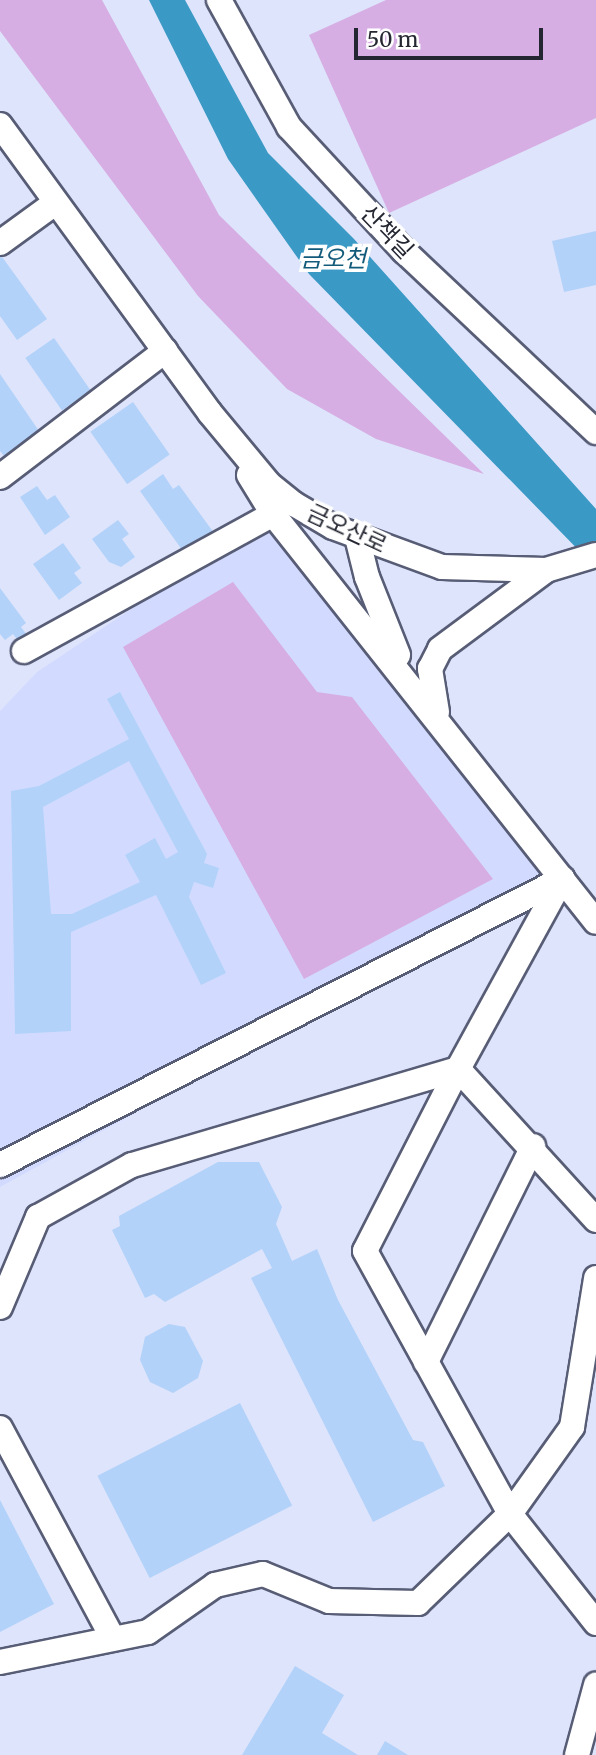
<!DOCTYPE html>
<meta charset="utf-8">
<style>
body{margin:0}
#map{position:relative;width:596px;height:1755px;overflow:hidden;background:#dee4fb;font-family:Merriweather,"Noto Sans KR",serif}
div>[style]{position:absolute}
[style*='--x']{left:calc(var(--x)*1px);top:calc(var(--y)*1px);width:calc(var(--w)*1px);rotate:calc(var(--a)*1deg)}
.built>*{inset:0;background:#d2dbff}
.green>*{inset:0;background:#d6aee3}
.water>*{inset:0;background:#3a99c5}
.building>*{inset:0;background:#b2d2fa;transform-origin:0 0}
.roads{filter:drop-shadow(2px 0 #585d76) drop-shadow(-2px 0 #585d76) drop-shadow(0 2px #585d76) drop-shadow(0 -2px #585d76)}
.minor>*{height:24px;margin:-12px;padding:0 12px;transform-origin:12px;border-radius:12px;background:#fff}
span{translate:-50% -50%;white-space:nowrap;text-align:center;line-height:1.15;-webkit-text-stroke:7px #fff;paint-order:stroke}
.street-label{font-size:23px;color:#242631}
.water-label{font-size:24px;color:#135b7a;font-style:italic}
.scale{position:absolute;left:354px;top:28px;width:189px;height:32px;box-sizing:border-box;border:4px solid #242631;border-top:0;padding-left:9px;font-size:21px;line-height:24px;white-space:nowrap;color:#242631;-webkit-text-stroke:5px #fff;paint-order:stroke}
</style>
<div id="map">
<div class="built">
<div style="clip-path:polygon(273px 514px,562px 879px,0 1187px,0 711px,37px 672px)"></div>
</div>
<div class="green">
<div style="clip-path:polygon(0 0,102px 0,219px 215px,484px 474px,376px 439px,287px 389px,198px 296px,0 31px)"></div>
<div style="clip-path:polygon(386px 0,596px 0,596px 118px,389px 213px,309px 35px)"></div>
<div style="clip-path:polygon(233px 582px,317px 692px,352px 697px,493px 879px,304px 979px,123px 647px)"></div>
</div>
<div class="water">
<div style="clip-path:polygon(149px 0,185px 0,268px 153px,354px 239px,596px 509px,596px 568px,309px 274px,228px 159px)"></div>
</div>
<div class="building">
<div style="clip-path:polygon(596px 231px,596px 285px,564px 292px,552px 241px)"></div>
<div style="clip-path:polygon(0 254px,47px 319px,17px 340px,0 316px)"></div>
<div style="left:54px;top:338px;width:64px;height:35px;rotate:55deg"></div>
<div style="clip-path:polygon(0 374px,39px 431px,4px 456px,0 451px)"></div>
<div style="left:133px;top:402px;width:64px;height:52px;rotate:55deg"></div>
<div style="clip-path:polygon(163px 474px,173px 489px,179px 485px,214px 533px,185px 554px,140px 491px)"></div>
<div style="clip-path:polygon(37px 486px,47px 500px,55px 495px,70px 517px,45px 535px,20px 497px)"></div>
<div style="clip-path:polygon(118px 520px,129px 534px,122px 539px,135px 557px,121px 567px,109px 562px,92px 539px)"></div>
<div style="clip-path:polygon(63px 543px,81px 568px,74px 573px,82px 583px,59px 600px,33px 564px)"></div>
<div style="clip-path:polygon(0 588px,26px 623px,21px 627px,27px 635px,19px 642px,13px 634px,5px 640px,0 634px)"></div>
<div style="clip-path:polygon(evenodd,120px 692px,207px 854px,204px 863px,219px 868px,213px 888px,194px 882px,189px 897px,226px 973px,201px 985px,156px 895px,71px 932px,71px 1031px,15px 1034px,11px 791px,39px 786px,129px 739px,107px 699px,120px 692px,129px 761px,178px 852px,166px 859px,155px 838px,125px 855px,140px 882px,72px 914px,51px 914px,43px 807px,129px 761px)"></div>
<div style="clip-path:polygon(218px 1162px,259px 1162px,282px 1207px,276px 1224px,292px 1261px,317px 1249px,338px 1300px,413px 1440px,423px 1442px,445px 1486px,373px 1522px,251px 1278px,272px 1268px,262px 1249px,165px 1302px,154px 1294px,145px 1298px,112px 1230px,120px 1226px,119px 1216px)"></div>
<div style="clip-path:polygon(169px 1324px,185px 1327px,203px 1361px,198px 1378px,173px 1393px,150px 1382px,140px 1360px,145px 1337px)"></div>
<div style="left:240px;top:1403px;width:115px;height:160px;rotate:63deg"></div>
<div style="clip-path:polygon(0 1500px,54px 1604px,0 1632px)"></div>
<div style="clip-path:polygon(295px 1666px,344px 1695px,322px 1733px,358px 1755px,242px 1755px)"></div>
<div style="clip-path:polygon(385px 1741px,408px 1755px,377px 1755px)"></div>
</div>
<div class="roads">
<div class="minor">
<div style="--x:219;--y:0;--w:145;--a:61.1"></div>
<div style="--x:289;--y:127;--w:169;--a:47.2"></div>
<div style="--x:404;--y:251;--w:264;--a:43.3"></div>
<div style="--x:0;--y:125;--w:356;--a:53.9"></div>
<div style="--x:210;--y:413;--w:92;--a:50.3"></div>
<div style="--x:269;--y:484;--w:32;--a:39"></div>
<div style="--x:294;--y:504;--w:45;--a:30.5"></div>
<div style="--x:333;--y:527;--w:116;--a:20.2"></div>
<div style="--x:442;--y:567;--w:104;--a:1.7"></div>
<div style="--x:546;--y:570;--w:52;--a:-16.7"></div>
<div style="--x:0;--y:243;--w:68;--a:-36"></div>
<div style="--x:249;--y:475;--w:46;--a:58.4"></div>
<div style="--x:273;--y:514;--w:520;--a:51.63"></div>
<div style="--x:0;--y:477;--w:208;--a:-37.4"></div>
<div style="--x:357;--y:537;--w:41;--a:76"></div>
<div style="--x:367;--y:577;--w:84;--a:68.3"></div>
<div style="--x:24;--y:651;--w:284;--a:-28.8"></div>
<div style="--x:437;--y:712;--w:44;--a:-99.2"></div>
<div style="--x:430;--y:669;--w:22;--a:-63"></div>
<div style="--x:440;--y:649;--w:131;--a:-36.6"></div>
<div style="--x:0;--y:1165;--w:631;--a:-26.97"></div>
<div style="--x:596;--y:1220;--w:205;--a:-132.4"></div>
<div style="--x:458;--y:1069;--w:204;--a:117.1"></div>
<div style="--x:365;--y:1251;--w:300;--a:61.1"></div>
<div style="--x:510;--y:1514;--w:107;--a:-54.5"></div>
<div style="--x:572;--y:1427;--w:151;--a:-80.8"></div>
<div style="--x:0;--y:1307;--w:98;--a:-67.1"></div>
<div style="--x:38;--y:1217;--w:107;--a:-29"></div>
<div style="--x:132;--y:1165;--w:340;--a:-16.4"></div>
<div style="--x:458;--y:1069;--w:217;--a:-61.3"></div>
<div style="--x:426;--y:1362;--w:241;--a:-63.6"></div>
<div style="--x:0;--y:1428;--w:239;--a:61.8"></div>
<div style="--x:0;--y:1662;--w:151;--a:-11.5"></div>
<div style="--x:148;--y:1632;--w:82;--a:-35"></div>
<div style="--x:215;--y:1585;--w:49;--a:-12.9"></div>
<div style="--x:263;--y:1574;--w:71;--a:22.2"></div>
<div style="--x:329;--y:1601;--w:89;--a:1.3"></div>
<div style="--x:418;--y:1603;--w:128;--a:-44.1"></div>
<div style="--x:510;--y:1514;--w:139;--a:51.7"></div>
<div style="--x:577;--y:1755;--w:73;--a:-74.8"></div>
</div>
</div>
<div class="street-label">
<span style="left:387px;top:232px;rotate:46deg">산책길</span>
<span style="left:347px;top:529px;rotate:25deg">금오산로</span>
</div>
<div class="water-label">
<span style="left:333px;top:259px">금오천</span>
</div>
<div class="scale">50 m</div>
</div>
